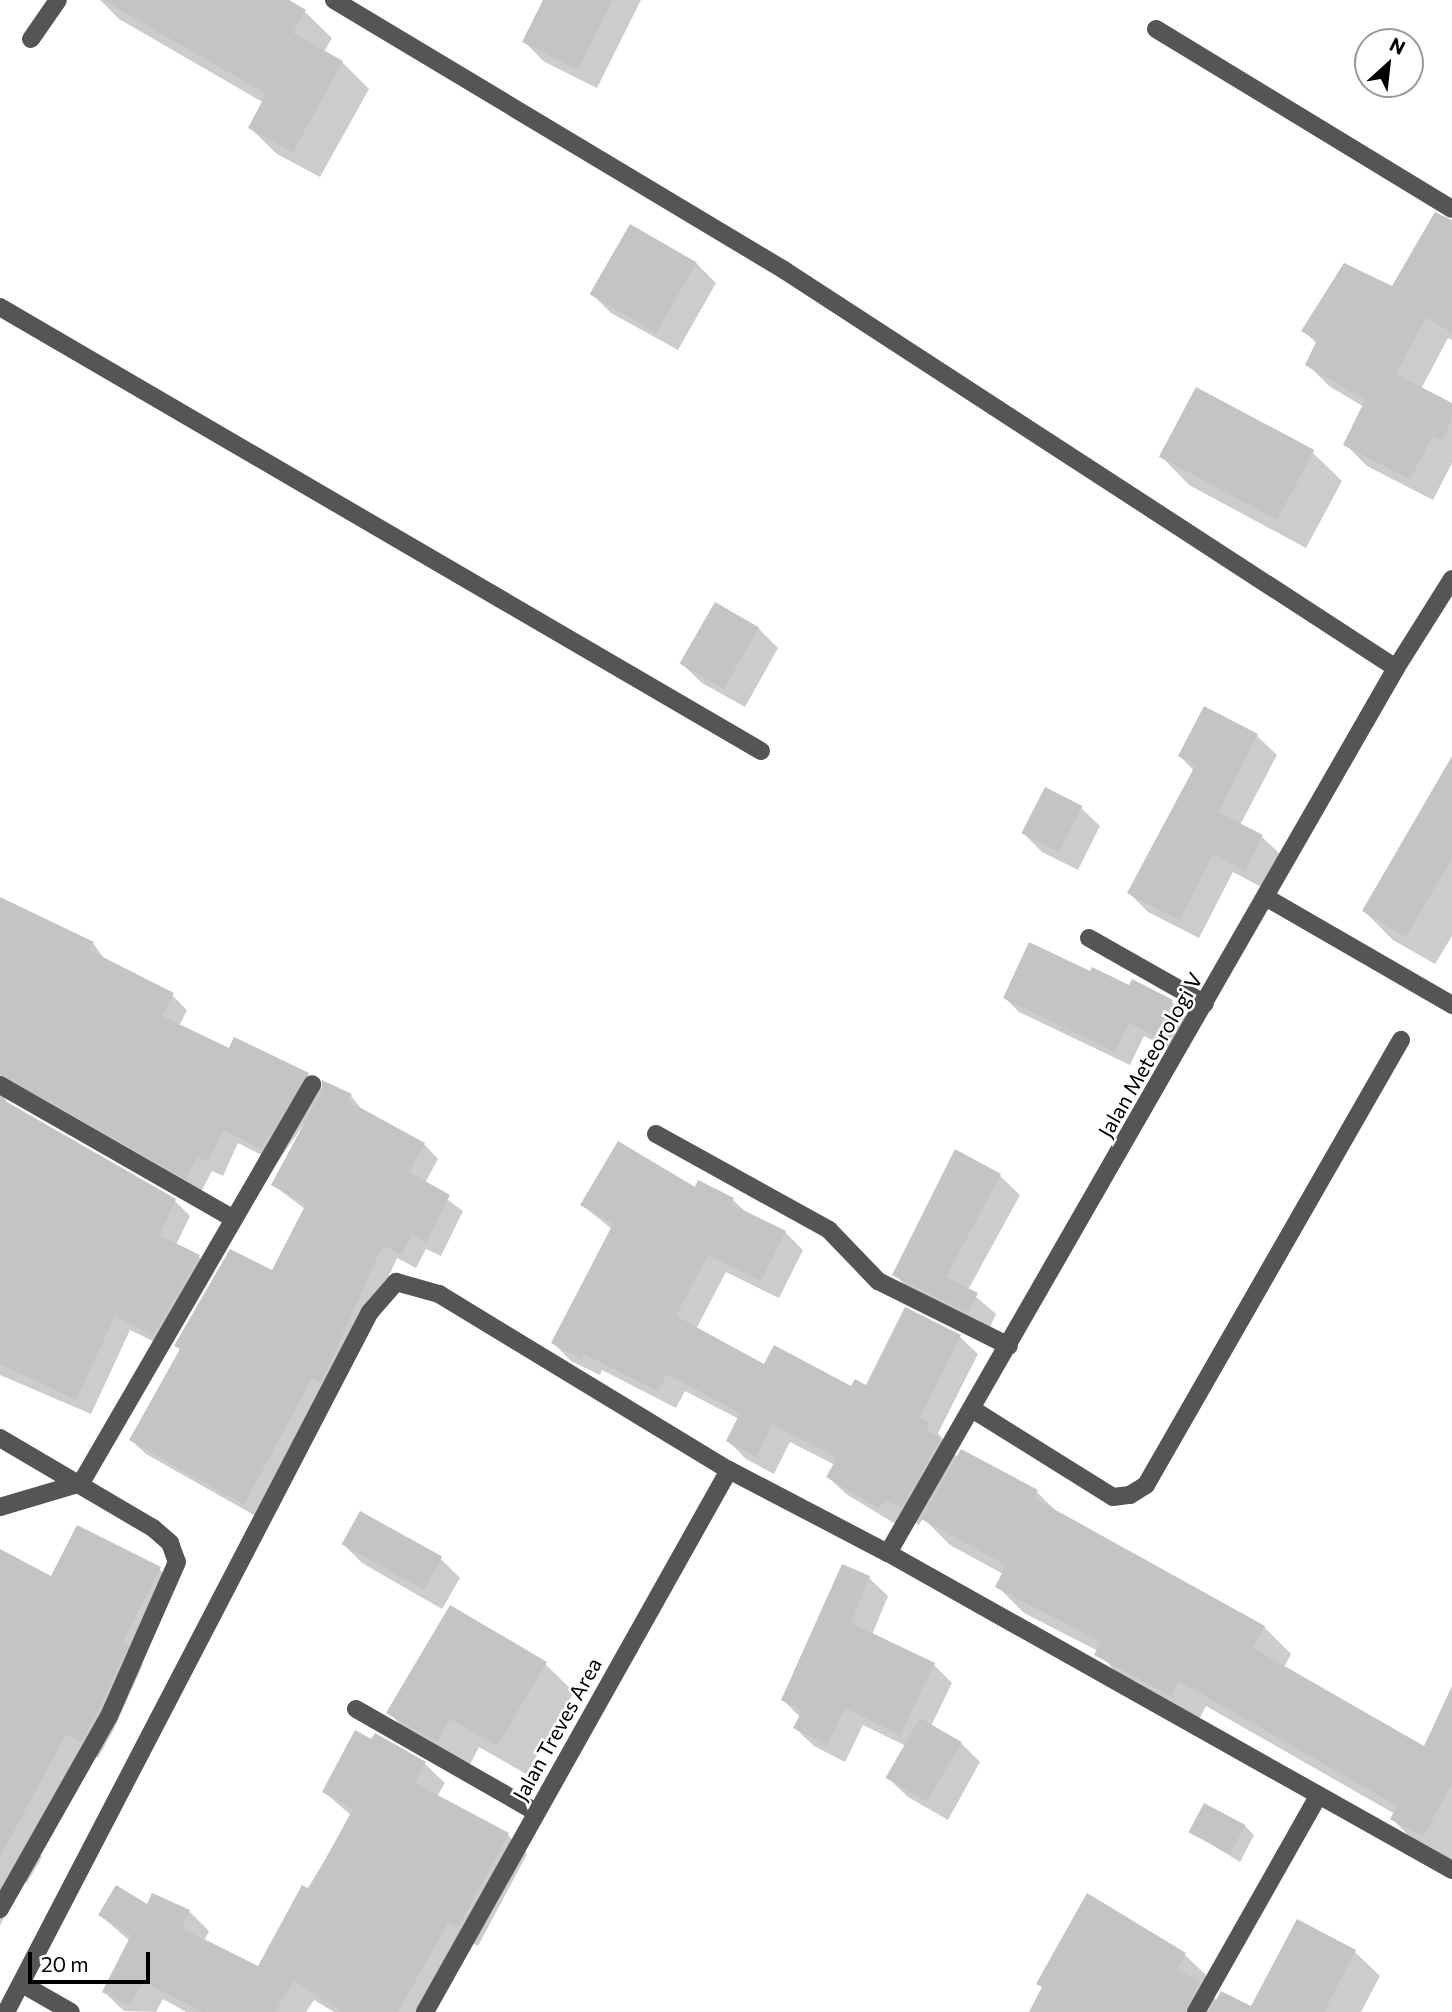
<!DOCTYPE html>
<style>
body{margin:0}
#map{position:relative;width:1452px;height:2012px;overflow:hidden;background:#fff;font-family:Commissioner,sans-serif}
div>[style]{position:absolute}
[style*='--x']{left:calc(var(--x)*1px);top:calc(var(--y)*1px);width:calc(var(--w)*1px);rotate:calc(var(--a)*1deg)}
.shadow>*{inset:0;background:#0003}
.building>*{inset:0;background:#c4c4c4;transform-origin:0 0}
.minor>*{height:18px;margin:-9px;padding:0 9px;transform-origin:9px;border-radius:9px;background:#555}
span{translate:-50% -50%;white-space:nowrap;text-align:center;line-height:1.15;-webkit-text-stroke:5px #fff;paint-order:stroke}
.street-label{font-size:21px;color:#000}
.north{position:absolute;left:1354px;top:28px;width:70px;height:70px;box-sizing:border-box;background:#fff;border:2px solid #999;border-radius:50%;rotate:27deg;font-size:19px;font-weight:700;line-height:28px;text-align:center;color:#000}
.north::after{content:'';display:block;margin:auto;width:24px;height:32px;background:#000;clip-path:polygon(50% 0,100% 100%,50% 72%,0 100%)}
.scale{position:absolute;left:28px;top:1952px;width:122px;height:32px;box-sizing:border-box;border:4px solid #000;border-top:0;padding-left:9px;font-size:21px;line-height:24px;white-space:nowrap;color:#000;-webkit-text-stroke:5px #fff;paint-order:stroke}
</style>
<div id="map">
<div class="shadow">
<div style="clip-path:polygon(100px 0,285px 0,305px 12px,332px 38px,324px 52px,342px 62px,369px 89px,320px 177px,277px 154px,250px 128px,264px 103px,119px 19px)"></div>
<div style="clip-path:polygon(545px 0,641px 0,597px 88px,543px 61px,524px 41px)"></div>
<div style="clip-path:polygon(1452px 222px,1452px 340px,1448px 338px,1421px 389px,1452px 405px,1452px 463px,1433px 500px,1367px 466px,1345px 444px,1364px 407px,1329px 386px,1307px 364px,1317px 344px,1303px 330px,1392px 289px)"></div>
<div style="clip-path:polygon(631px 226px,696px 263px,716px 283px,678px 350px,611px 313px,592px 294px)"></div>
<div style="clip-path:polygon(1313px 453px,1342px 481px,1306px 548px,1189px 485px,1161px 456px)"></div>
<div style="clip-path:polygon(716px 604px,758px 628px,778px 648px,745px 707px,702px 683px,682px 664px)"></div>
<div style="clip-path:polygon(1205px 708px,1257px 736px,1277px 755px,1240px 825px,1262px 837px,1282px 856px,1265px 889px,1233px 872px,1199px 938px,1148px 912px,1129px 893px,1194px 771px,1180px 756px)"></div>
<div style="clip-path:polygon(1452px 760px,1452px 936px,1435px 964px,1393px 940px,1364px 911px)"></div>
<div style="clip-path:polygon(1080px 807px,1100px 826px,1078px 870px,1042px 852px,1023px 833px)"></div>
<div style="clip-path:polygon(0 898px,93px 943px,106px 961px,172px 995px,187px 1010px,179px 1026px,230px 1051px,235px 1040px,308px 1075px,324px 1090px,351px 1096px,364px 1112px,424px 1144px,438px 1159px,425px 1183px,463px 1211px,441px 1256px,426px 1249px,416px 1268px,397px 1258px,335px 1395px,259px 1518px,146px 1454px,131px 1440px,181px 1351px,176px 1345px,273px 1272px,305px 1209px,273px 1185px,310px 1115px,277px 1163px,238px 1143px,223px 1176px,212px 1171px,201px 1192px,4px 1094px,7px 1104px,175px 1201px,190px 1216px,176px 1245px,199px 1257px,214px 1272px,169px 1349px,130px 1330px,91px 1414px,0 1375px)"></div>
<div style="clip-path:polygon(1090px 973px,1172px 1002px,1186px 1016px,1170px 1049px,1144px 1036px,1130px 1065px,1019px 1012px,1005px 998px)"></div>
<div style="clip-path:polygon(955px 1151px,1000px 1176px,1020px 1195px,968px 1290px,996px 1314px,988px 1331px,914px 1294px,895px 1275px)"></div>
<div style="clip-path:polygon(695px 1190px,733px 1200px,747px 1213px,785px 1232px,803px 1250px,779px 1298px,726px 1272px,696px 1329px,765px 1366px,852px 1388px,867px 1388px,906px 1309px,960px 1337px,978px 1354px,938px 1433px,958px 1458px,1037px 1492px,1059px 1514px,1264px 1627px,1291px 1654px,1284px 1667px,1425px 1748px,1452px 1690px,1452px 1864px,1419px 1846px,1392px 1819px,1395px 1814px,1206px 1706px,1198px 1722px,1123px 1681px,1098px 1651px,1024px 1613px,997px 1586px,1003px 1574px,950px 1545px,923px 1518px,919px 1525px,903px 1516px,897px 1525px,846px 1494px,828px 1477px,835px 1465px,790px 1442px,774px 1474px,746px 1459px,728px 1441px,739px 1419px,685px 1391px,676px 1408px,602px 1370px,600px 1375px,571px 1361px,553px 1343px,613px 1230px,582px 1205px)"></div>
<div style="clip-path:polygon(343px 1544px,441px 1559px,460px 1578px,442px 1609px,362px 1563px)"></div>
<div style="clip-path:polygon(0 1551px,52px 1578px,159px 1569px,176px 1585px,139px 1659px,143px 1664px,114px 1729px,98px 1758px,83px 1750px,30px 1846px,42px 1857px,27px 1883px,23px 1880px,0 1926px)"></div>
<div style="clip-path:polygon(843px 1567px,869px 1578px,888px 1596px,872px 1635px,934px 1665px,952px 1683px,931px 1726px,961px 1743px,980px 1762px,948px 1820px,908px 1797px,888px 1778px,906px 1746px,863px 1725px,845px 1762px,814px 1746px,795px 1728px,801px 1718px,783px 1700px)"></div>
<div style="clip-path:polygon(545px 1664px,574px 1692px,526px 1774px,479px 1747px,467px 1770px,417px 1742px,389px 1713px)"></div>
<div style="clip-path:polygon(376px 1735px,425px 1764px,445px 1783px,437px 1797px,507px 1834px,527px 1854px,478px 1946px,469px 1941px,429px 2012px,334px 2012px,314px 2000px,306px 2012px,186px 2012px,163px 1999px,156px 2012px,124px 2011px,104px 1992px,130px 1941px,100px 1915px,148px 1906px,189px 1911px,209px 1931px,204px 1941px,258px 1969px,352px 1816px,324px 1792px)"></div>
<div style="clip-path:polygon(1245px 1826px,1254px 1835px,1240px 1862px,1191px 1832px)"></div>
<div style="clip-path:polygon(1298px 1922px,1355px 1952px,1380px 1976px,1361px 2012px,1031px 2012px,1043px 1988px,1038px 1983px,1185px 1955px,1210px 1979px,1205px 1988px,1217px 2001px,1252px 2009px)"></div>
</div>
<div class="building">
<div style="clip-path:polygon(103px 0,289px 0,306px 10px,293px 33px,343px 61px,293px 152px,248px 128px,266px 94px)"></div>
<div style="clip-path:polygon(543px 0,613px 0,578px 70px,522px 42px)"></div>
<div style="clip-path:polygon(1435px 212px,1452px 220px,1452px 333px,1426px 317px,1396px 374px,1452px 403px,1452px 419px,1442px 440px,1433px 436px,1410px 479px,1343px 445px,1365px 400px,1305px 365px,1317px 340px,1301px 331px,1344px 263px,1392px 286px)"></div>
<div style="left:630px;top:224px;width:77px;height:81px;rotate:30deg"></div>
<div style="left:1196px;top:387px;width:134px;height:79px;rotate:28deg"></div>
<div style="left:715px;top:602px;width:51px;height:71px;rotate:30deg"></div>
<div style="clip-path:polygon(1204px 706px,1258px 734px,1218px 812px,1263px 835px,1245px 871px,1213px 854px,1180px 920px,1127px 893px,1195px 766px,1178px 756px)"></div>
<div style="clip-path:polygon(1452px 756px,1452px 858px,1406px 937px,1362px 911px)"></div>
<div style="left:1045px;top:787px;width:42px;height:52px;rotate:27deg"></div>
<div style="clip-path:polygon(0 897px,94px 942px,89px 950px,174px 993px,162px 1016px,229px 1048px,234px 1037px,309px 1073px,261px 1149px,223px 1130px,208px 1162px,197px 1157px,186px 1179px,0 1074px)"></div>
<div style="clip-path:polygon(1029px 942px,1090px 971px,1092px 967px,1129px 985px,1132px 979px,1173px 1000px,1155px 1036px,1129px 1023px,1115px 1052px,1003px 998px)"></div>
<div style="clip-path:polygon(322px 1080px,352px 1094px,348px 1101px,425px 1143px,409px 1172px,450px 1195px,426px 1243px,412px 1235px,401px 1255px,383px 1245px,321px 1382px,312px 1378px,244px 1505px,129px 1440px,180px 1349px,174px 1346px,230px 1249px,272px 1270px,306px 1204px,271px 1185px,322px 1090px)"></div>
<div style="clip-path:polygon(0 1098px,176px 1199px,159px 1235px,200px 1255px,153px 1336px,115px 1316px,76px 1400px,0 1364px)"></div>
<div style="clip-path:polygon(618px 1141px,695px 1187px,698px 1180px,734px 1198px,731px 1204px,786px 1231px,761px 1281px,708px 1255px,676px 1316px,764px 1364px,774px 1345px,851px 1386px,855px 1379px,866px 1385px,905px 1307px,961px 1335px,920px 1417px,930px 1423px,926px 1431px,941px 1438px,901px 1508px,885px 1500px,879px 1509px,826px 1477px,837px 1458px,772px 1425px,756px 1457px,726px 1441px,740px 1413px,667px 1374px,658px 1391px,584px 1354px,581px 1359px,551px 1343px,613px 1224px,580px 1205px)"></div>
<div style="clip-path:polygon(955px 1149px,1001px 1174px,946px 1277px,978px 1293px,968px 1313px,892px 1275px)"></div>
<div style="clip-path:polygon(961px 1449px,1038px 1490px,1034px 1498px,1265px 1626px,1253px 1648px,1424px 1746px,1452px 1686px,1452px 1783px,1423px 1837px,1390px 1819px,1397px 1806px,1179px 1681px,1171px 1696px,1094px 1655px,1101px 1642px,995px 1587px,1006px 1565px,921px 1519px)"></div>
<div style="left:360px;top:1511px;width:94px;height:38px;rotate:29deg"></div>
<div style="clip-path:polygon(77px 1525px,161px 1567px,122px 1643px,128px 1646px,98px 1712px,81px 1742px,66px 1734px,0 1857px,0 1549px,51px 1576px)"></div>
<div style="clip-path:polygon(842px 1564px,870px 1576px,851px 1623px,935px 1663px,900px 1735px,845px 1708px,827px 1745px,793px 1728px,802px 1711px,781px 1700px)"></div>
<div style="clip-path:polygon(450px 1605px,547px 1662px,497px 1746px,450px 1719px,437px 1742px,386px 1713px)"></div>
<div style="left:920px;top:1718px;width:48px;height:69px;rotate:30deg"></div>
<div style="clip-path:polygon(355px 1730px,371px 1739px,375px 1733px,426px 1762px,415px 1783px,509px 1833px,458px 1928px,448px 1923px,398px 2012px,343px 2012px,294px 1981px,275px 2012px,203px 2012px,143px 1981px,130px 2006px,102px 1992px,131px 1935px,98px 1915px,116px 1885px,147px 1904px,152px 1893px,190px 1910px,182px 1928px,258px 1966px,302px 1885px,309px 1889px,353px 1809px,322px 1792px)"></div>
<div style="left:1204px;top:1803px;width:47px;height:33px;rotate:28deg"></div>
<div style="clip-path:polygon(1087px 1893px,1186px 1953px,1177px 1970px,1200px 1981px,1185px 2012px,1029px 2012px,1042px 1987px,1036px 1984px)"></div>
<div style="clip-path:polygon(1297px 1919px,1356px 1950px,1324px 2012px,1209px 2012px,1221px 1991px,1251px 2006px)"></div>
</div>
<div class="minor">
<div style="--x:334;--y:0;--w:525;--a:30.96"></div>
<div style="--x:784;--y:270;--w:730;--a:33.04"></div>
<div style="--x:1156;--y:29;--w:346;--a:31.3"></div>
<div style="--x:31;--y:39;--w:47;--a:-55.3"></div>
<div style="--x:0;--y:307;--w:881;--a:30.26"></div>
<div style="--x:1267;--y:898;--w:214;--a:30"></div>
<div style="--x:1089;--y:938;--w:133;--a:29.6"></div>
<div style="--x:0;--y:1085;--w:267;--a:29.8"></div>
<div style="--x:656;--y:1134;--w:198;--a:29"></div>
<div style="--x:829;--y:1230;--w:71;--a:46.1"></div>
<div style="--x:878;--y:1281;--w:146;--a:26.4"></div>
<div style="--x:972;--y:1409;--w:166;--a:32"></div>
<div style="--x:1113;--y:1497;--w:17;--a:-7"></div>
<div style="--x:1130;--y:1495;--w:19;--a:-32"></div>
<div style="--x:1146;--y:1485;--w:513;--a:-60.19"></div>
<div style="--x:0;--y:1438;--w:178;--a:30.5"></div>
<div style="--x:153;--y:1528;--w:23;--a:41"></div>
<div style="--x:170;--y:1543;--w:20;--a:70"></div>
<div style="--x:177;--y:1562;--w:168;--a:113.8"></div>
<div style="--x:109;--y:1716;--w:222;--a:119.5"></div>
<div style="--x:81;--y:1483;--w:461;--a:-59.9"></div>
<div style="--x:0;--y:1507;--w:84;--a:-16.5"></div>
<div style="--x:888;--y:1553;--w:1020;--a:-60.14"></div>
<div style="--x:1396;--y:668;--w:105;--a:-57.8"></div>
<div style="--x:356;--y:1709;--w:207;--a:29.8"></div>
<div style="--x:22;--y:1984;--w:56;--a:29.7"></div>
<div style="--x:6;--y:2012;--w:789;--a:-62.53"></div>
<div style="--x:370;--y:1312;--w:40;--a:-49"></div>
<div style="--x:396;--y:1282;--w:45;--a:15.6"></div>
<div style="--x:439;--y:1294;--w:339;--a:31.3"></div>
<div style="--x:729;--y:1470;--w:179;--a:27.6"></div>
<div style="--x:888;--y:1553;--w:647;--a:29.34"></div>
<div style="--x:425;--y:2012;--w:621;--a:-60.71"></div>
<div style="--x:1196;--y:2012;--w:249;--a:-60.5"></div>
</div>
<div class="street-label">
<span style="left:1150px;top:1055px;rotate:-60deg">Jalan Meteorologi V</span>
<span style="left:557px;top:1729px;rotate:-61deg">Jalan Treves Area</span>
</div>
<div class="north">N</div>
<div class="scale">20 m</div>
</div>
